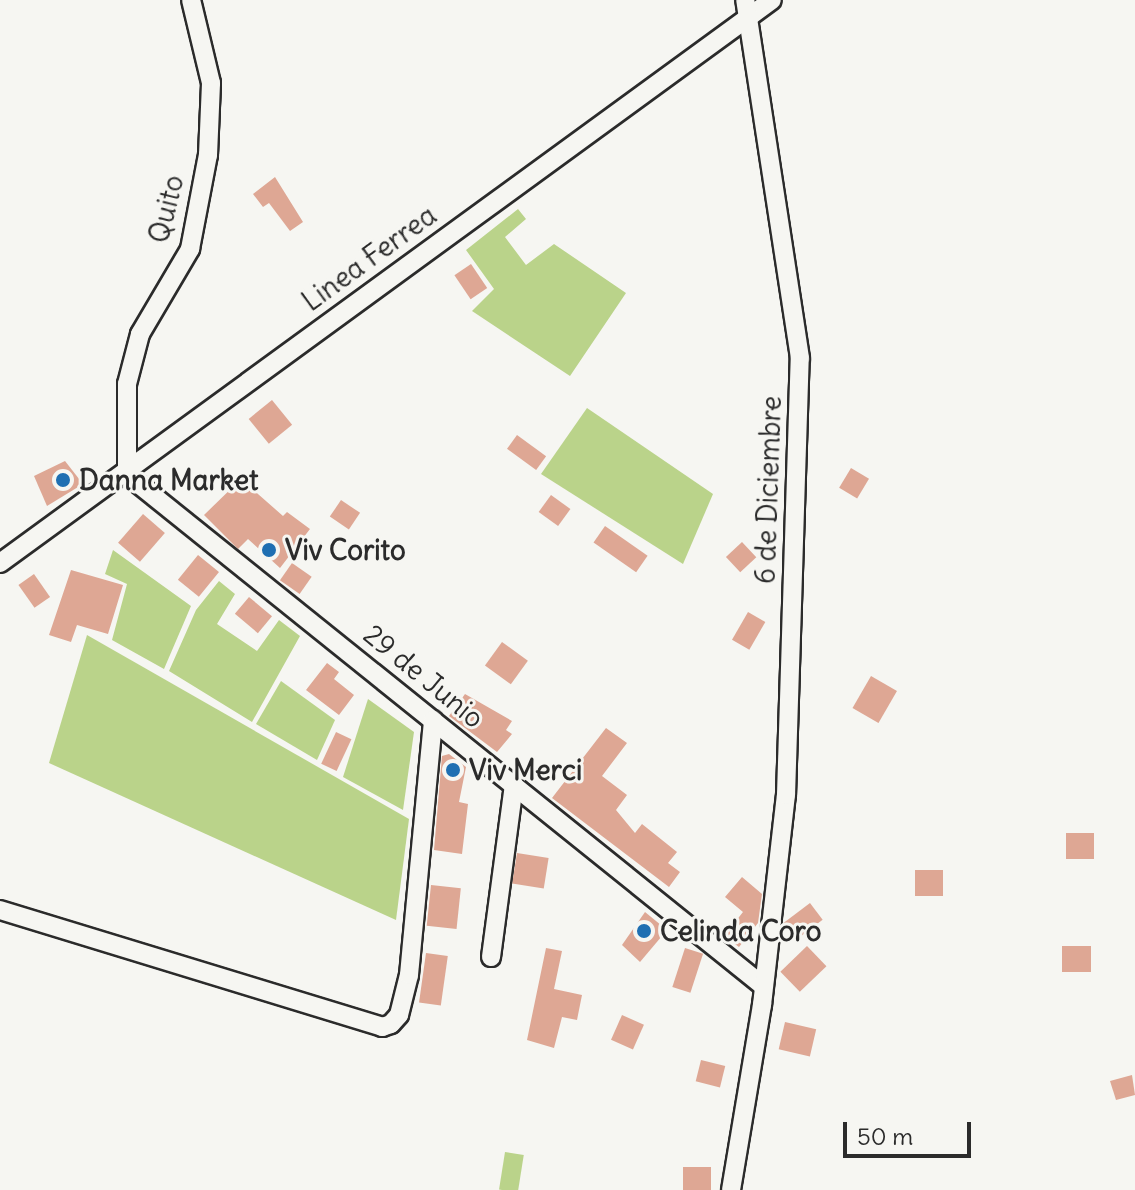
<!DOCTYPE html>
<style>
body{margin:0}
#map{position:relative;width:1135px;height:1190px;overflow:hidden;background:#f6f6f2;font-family:Delius,sans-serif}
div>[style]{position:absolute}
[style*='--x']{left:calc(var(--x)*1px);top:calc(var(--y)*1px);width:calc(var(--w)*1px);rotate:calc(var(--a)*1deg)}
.green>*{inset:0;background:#bad38a;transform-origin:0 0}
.building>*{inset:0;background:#dea794;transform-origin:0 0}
.roads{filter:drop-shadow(2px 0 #2b2b2b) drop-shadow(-2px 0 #2b2b2b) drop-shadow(0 2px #2b2b2b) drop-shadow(0 -2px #2b2b2b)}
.minor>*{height:18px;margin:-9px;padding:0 9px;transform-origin:9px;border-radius:9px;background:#f6f6f2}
.dots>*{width:22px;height:22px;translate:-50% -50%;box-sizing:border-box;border:4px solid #f6f6f2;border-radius:50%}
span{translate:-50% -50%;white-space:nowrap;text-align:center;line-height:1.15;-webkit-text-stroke:6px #f6f6f2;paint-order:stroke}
.street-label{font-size:28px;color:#2b2b2b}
.poi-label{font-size:28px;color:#2b2b2b;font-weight:700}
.left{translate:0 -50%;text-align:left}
.scale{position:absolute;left:843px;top:1122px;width:128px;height:36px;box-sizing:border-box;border:4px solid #2b2b2b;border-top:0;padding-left:10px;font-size:24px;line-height:28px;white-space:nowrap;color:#2b2b2b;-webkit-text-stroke:6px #f6f6f2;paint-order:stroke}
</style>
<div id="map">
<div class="green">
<div style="clip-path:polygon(518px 209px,526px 219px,505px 237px,526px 265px,554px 244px,626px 293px,570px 376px,472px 311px,494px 289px,466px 250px)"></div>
<div style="clip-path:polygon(587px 408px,713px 494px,683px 564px,541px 474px)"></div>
<div style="clip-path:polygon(113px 550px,191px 606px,164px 669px,112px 640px,127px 584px,105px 574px)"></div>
<div style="clip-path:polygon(219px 581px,235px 594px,217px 624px,257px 651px,279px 620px,300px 636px,252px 722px,169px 671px,196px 610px)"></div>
<div style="clip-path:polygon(87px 635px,409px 819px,396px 920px,49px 763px)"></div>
<div style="clip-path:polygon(281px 681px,335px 720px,317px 760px,256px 724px)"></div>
<div style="clip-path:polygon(368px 699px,414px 732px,403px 810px,343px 777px)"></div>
<div style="left:505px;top:1152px;width:19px;height:38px;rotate:9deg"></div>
</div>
<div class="building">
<div style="clip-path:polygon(275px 177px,303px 222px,290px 231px,269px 203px,263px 207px,253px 194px)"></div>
<div style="left:471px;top:264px;width:29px;height:20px;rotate:56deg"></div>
<div style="left:272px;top:400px;width:32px;height:30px;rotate:51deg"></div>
<div style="left:517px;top:435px;width:36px;height:17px;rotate:36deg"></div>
<div style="clip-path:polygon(65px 461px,83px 484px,47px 506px,34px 476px)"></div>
<div style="left:851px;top:468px;width:21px;height:23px;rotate:31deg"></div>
<div style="clip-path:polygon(241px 479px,283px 516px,287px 512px,310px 529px,280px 568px,248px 539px,238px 549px,204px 515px)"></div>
<div style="left:551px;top:495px;width:24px;height:21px;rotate:36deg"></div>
<div style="left:341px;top:500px;width:23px;height:20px;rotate:34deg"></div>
<div style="left:143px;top:514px;width:29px;height:38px;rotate:41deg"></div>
<div style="left:605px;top:526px;width:52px;height:20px;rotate:35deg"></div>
<div style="left:742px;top:542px;width:21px;height:22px;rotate:47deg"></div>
<div style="left:198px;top:555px;width:27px;height:32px;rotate:39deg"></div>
<div style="left:292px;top:563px;width:24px;height:21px;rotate:35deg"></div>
<div style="clip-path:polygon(71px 570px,123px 585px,108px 634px,77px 625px,71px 642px,49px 635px)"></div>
<div style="left:34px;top:574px;width:28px;height:19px;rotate:55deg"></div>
<div style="left:249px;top:597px;width:30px;height:22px;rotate:40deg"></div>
<div style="left:748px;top:612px;width:20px;height:32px;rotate:30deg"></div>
<div style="left:502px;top:642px;width:32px;height:29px;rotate:36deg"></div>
<div style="clip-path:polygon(327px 663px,339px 672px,334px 679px,354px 695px,339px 715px,306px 690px)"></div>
<div style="left:871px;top:676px;width:30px;height:37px;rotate:30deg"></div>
<div style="clip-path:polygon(465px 694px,512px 721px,506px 730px,512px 734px,497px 752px,449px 716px)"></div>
<div style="clip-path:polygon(606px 728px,627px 743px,602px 776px,627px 795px,616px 810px,635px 833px,642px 824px,677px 852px,668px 863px,680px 872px,669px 887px,552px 798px)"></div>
<div style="left:336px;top:732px;width:17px;height:35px;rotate:25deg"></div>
<div style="clip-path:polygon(449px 754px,466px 767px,459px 802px,468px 804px,462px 854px,434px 850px,442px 756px)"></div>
<div style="left:1066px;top:833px;width:28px;height:26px"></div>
<div style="left:517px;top:853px;width:32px;height:31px;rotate:9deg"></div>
<div style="left:915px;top:870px;width:28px;height:26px"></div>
<div style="clip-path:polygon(742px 877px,762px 894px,758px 923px,739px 947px,724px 936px,743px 912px,725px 897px)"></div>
<div style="left:431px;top:885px;width:30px;height:41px;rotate:6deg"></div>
<div style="left:810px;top:903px;width:21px;height:34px;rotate:53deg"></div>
<div style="clip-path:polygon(645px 912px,667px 930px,640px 962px,622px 945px)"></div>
<div style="left:807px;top:946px;width:28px;height:37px;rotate:46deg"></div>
<div style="left:1062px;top:946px;width:29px;height:26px"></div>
<div style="clip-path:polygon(546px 948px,562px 951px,554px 989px,582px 995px,577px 1020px,562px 1017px,554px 1048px,527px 1040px)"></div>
<div style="left:685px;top:948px;width:19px;height:41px;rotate:18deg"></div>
<div style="left:426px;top:953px;width:22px;height:50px;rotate:8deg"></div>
<div style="left:622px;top:1015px;width:24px;height:27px;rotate:24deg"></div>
<div style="left:785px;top:1022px;width:32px;height:28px;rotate:13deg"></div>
<div style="left:701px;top:1060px;width:25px;height:22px;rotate:14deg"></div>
<div style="clip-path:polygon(1132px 1075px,1135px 1095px,1116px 1100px,1110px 1081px)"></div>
<div style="left:711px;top:1167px;width:23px;height:28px;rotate:90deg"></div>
</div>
<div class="roads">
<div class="minor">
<div style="--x:127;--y:470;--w:15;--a:53"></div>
<div style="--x:136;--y:482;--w:803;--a:38.78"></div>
<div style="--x:127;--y:470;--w:86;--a:-90"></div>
<div style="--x:127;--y:384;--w:52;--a:-75.4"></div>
<div style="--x:140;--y:334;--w:99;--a:-59.5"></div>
<div style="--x:190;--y:249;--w:96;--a:-79.2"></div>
<div style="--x:208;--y:155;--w:72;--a:-87.6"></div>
<div style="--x:211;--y:83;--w:85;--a:-103.5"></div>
<div style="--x:0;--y:563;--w:955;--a:-36.1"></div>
<div style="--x:0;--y:910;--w:400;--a:17"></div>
<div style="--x:382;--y:1027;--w:9;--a:-18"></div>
<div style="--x:391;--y:1024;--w:12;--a:-48"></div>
<div style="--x:399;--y:1015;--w:41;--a:-76"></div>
<div style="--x:409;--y:975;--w:256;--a:-84.6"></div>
<div style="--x:491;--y:957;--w:174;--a:-82.4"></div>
<div style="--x:731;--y:1190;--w:188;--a:-80.5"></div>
<div style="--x:762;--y:1005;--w:211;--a:-83.5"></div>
<div style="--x:786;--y:795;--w:437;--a:-88.2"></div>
<div style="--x:800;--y:358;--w:362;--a:-98.7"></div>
</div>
</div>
<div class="dots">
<div style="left:63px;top:480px;background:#1f6fb2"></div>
<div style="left:269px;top:550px;background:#1f6fb2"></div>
<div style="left:453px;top:770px;background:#1f6fb2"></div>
<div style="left:644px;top:931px;background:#1f6fb2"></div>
</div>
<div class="street-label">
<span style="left:166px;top:209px;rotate:-76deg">Quito</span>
<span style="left:369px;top:258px;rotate:-36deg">Linea Ferrea</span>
<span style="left:768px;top:490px;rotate:-88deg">6 de Diciembre</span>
<span style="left:424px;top:676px;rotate:39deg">29 de Junio</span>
</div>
<div class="poi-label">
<span class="left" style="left:79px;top:480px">Danna Market</span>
<span class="left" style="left:285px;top:550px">Viv Corito</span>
<span class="left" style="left:469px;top:770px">Viv Merci</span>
<span class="left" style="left:660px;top:931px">Celinda Coro</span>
</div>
<div class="scale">50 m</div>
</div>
